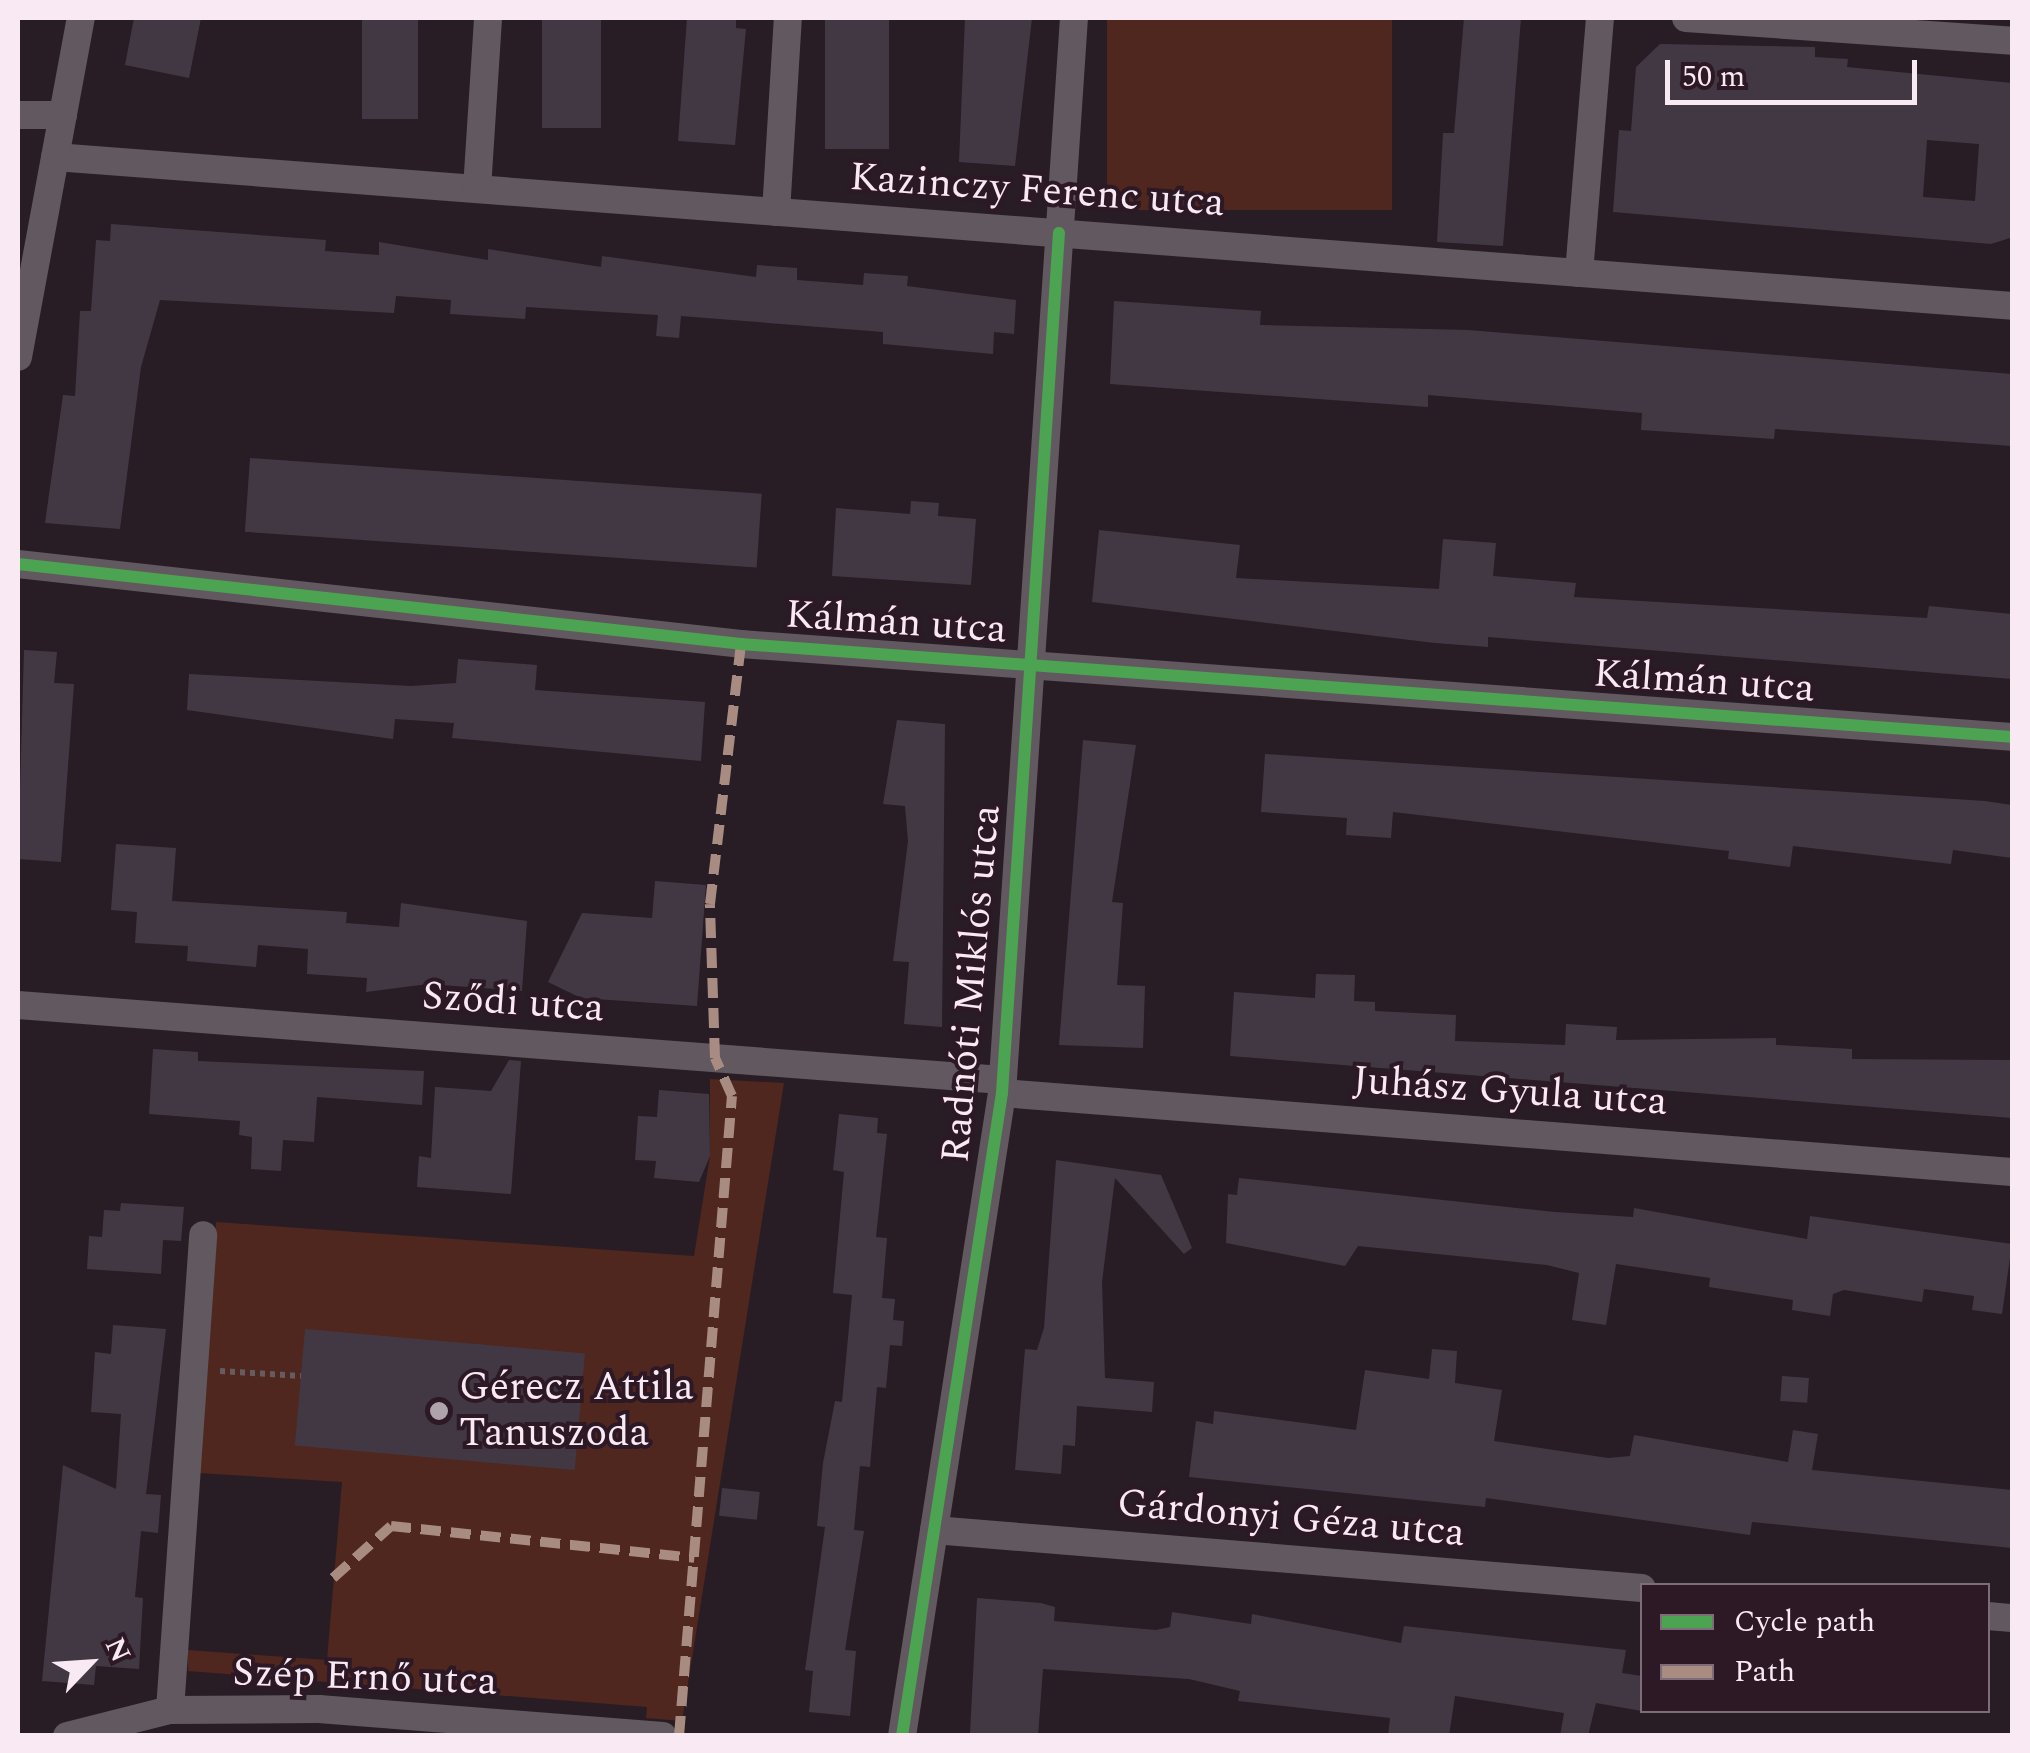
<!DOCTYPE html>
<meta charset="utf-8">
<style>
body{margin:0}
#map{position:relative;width:2030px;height:1753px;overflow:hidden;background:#281d25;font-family:Spectral,serif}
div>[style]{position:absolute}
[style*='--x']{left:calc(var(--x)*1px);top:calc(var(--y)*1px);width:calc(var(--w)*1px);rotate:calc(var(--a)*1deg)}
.green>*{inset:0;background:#4f271e;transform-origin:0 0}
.building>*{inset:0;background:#423844;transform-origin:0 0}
.path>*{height:6px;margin-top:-3px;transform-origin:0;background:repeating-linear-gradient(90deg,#645c61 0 5px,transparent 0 10px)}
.street>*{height:28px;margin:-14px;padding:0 14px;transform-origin:14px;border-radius:14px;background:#62585f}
.quiet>*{height:10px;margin-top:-5px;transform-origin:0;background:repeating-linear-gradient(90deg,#a88b81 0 20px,transparent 0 30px)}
.cycleway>*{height:12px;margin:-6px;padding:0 6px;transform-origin:6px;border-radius:6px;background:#4ca352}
.dots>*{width:28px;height:28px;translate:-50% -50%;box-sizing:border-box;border:5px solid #2d1826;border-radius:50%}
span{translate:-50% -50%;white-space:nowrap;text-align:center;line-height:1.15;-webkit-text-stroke:8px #2d1826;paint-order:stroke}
.street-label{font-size:40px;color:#f8e9f2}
.poi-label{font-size:40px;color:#f8e9f2}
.left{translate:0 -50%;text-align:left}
.frame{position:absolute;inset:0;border:20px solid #f8e9f2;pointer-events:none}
.legend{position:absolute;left:1640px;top:1583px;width:350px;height:130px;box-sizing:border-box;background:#2d1826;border:2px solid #7e6c78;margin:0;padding:12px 18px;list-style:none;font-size:30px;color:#f8e9f2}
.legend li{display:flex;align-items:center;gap:20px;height:50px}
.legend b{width:50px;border:2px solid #7e6c78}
.north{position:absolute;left:40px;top:1613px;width:100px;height:100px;-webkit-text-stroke:8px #2d1826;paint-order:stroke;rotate:65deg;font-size:28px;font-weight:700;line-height:40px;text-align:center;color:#f8e9f2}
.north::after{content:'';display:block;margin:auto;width:35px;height:45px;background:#f8e9f2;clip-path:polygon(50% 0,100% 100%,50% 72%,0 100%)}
.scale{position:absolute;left:1665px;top:60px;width:252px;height:45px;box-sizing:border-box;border:5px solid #f8e9f2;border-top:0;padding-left:12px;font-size:30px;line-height:35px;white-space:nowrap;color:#f8e9f2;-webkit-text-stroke:8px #2d1826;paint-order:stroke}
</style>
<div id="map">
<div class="green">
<div style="left:1107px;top:18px;width:285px;height:192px"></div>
<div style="clip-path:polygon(710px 1079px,784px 1083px,682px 1721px,646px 1718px,647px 1707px,188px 1671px,188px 1650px,327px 1660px,342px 1482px,199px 1473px,216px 1222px,694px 1256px,710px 1156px)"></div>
</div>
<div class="building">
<div style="clip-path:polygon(134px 18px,201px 18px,189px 78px,125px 65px)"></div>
<div style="left:362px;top:18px;width:56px;height:101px"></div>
<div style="left:542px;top:18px;width:59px;height:110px"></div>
<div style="clip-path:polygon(687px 18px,736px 18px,736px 28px,746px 29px,735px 145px,678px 141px)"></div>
<div style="left:825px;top:18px;width:64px;height:131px"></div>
<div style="clip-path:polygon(965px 18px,1032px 18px,1015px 166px,959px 162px)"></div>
<div style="clip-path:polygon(1464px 18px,1521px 18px,1503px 246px,1437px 242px,1443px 133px,1454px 133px)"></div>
<div style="clip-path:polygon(evenodd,1660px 44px,1815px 47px,1815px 57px,1848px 59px,1847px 67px,2012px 83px,2010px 238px,1991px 244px,1613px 212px,1619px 130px,1631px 131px,1636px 67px,1660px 44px,1927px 140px,1979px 144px,1975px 201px,1923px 197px,1927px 140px)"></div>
<div style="clip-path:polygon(111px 224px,326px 240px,325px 251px,379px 255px,379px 242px,488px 260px,488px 249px,601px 267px,602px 256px,756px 277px,757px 265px,797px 268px,797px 280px,863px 285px,864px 273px,908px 276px,907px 286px,1016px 300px,1014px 334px,994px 332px,993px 354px,883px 344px,883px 332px,681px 316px,679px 338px,656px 336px,658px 315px,526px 307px,525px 319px,450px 314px,451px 300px,396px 296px,394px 313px,160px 300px,141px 367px,120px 529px,45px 523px,63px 395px,75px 396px,80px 311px,91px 311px,96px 240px,110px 241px)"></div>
<div style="clip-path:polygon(1114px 301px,1261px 311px,1260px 325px,1468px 330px,2012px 374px,2012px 446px,1775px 429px,1774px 439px,1641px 430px,1642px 413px,1428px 395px,1428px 407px,1110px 384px)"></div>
<div style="left:250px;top:458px;width:513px;height:74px;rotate:4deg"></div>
<div style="clip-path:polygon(911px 501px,939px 503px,938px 516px,976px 519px,971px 585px,832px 576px,836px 508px,910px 514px)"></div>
<div style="clip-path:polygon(1099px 530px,1240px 545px,1236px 578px,1439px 589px,1443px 539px,1496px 543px,1493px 576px,1576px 583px,1574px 597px,1927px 618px,1929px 606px,2012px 614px,2012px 679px,1488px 637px,1488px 647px,1435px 643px,1092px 602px)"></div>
<div style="clip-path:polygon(24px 650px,57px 652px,54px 683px,74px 684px,61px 862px,18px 859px)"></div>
<div style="clip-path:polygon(458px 659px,537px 665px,535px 690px,705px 702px,701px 761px,452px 738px,454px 723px,395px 719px,393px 739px,187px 710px,189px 674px,411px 686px,456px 683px)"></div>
<div style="clip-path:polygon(897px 720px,945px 724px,942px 1027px,904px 1024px,909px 962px,893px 961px,908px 841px,905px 806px,883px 804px)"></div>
<div style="clip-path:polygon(1083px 740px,1136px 745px,1112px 902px,1123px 903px,1117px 985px,1145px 986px,1143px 1048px,1059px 1045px)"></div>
<div style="clip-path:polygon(1265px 754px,1985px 801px,2012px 805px,2012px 858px,1953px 850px,1951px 864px,1793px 846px,1790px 867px,1728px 859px,1729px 851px,1393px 812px,1391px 838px,1346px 835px,1347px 818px,1261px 812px)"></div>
<div style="clip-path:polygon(116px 844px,176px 848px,172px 901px,347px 912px,346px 923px,399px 927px,401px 903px,527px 921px,522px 991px,428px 984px,366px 992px,367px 978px,307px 974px,308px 949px,258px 945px,256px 967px,187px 961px,188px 946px,135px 943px,137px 912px,111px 910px)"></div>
<div style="clip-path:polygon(655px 881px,706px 885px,697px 1006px,581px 998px,548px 982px,582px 913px,652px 918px)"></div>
<div style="clip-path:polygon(1316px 974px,1355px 975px,1354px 1001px,1375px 1002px,1375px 1011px,1456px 1015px,1455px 1041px,1565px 1045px,1566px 1024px,1617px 1027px,1616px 1040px,1776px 1038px,1776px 1045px,1852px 1049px,1852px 1059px,2012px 1060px,2012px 1118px,1230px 1056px,1234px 992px,1315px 998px)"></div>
<div style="clip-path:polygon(153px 1049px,198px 1052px,198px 1061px,424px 1071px,422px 1105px,317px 1097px,314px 1142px,283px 1140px,281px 1171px,251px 1169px,252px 1137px,239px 1135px,240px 1121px,149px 1114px)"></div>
<div style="clip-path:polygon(509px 1060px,521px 1061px,511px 1194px,417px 1187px,419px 1156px,431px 1158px,435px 1087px,491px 1091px)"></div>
<div style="clip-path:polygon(659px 1090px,709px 1094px,710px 1156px,699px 1182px,654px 1178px,656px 1161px,635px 1160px,638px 1116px,657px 1117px)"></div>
<div style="clip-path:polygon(839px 1114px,878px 1118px,877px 1133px,887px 1134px,876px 1237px,887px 1238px,882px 1298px,895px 1299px,893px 1320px,904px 1321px,902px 1346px,890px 1345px,886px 1388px,877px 1387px,870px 1467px,860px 1466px,854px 1530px,864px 1531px,845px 1650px,856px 1651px,850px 1716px,809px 1712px,813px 1671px,805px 1670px,825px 1527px,817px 1526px,823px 1463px,835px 1401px,842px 1402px,852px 1295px,833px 1293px,844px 1172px,833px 1170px)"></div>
<div style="clip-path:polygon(1056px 1160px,1161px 1175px,1192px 1248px,1184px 1254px,1115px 1178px,1102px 1282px,1105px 1378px,1154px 1382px,1152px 1412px,1077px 1406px,1075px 1446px,1063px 1445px,1061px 1474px,1015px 1470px,1025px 1349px,1037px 1350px,1044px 1328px)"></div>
<div style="clip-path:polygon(1239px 1178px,1555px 1212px,1633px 1217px,1634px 1208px,1807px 1239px,1810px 1216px,2012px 1244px,2002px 1314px,1972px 1310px,1974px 1296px,1924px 1289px,1922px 1302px,1844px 1290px,1833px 1294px,1830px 1316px,1792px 1310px,1793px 1300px,1709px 1287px,1710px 1278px,1616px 1264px,1606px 1325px,1572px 1320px,1579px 1273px,1547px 1265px,1358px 1246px,1345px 1266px,1226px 1243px,1228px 1194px,1237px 1195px)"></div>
<div style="clip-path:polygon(121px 1203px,184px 1207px,181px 1241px,163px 1240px,161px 1274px,87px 1269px,89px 1236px,102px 1237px,104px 1210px,120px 1211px)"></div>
<div style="clip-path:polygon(113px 1325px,166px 1329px,146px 1494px,161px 1495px,158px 1533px,141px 1531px,135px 1597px,143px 1598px,139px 1669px,96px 1666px,94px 1685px,42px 1681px,63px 1465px,116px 1489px,121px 1414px,91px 1412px,95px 1352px,111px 1354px)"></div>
<div style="left:305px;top:1329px;width:281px;height:117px;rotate:5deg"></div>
<div style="clip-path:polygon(1432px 1349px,1457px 1351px,1455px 1383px,1502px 1390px,1494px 1441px,1608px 1458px,1630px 1456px,1634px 1435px,1788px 1462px,1793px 1430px,1818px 1434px,1812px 1470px,2012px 1490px,2012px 1548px,1752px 1522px,1750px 1535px,1486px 1498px,1485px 1507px,1189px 1477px,1196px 1421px,1213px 1424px,1214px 1411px,1356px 1430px,1365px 1370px,1429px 1379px)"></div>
<div style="left:1782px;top:1376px;width:27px;height:25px;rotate:4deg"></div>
<div style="left:722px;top:1488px;width:38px;height:28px;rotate:6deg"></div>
<div style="clip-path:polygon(977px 1598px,1041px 1603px,1055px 1607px,1054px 1621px,1156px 1630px,1170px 1627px,1172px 1612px,1251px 1624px,1252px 1614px,1401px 1643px,1404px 1626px,1626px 1650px,1622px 1673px,1642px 1676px,1642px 1711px,1596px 1703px,1588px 1736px,1560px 1736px,1564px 1713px,1455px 1696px,1449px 1736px,1388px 1736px,1390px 1718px,1238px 1701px,1240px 1691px,1189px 1679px,1043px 1669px,1038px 1736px,982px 1736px,970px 1733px)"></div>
</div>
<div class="path">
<div style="--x:220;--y:1371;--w:81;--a:3.5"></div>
</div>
<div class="street">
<div style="--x:1686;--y:18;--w:327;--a:4"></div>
<div style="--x:18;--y:115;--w:45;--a:0"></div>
<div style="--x:55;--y:157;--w:1963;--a:4.35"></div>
<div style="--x:477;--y:189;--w:171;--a:-86.3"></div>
<div style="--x:776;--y:212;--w:194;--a:-86.5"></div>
<div style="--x:1579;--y:273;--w:256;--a:-85.3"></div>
<div style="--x:18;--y:357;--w:345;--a:-79.5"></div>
<div style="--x:18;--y:564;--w:727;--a:6.31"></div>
<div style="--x:741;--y:644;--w:1274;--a:4.18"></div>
<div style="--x:18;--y:1005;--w:987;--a:4.36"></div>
<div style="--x:1002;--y:1093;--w:1013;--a:4.47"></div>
<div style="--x:934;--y:1530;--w:710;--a:4.68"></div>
<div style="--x:1988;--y:1616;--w:24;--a:5"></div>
<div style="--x:170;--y:1710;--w:476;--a:-86"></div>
<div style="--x:67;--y:1736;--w:106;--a:-14.2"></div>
<div style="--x:170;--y:1710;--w:149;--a:-0.4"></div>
<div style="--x:319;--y:1709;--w:345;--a:4.5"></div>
<div style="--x:902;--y:1736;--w:651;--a:-81.16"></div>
<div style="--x:1002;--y:1093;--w:1077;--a:-86.17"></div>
</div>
<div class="quiet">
<div style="--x:333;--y:1578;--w:78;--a:-41.9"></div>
<div style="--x:391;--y:1526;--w:305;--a:6"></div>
<div style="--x:679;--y:1736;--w:642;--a:-85.27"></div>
<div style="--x:732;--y:1096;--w:42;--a:-114.1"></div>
<div style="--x:715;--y:1058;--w:154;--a:-91.9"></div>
<div style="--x:710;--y:904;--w:262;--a:-83.2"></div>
</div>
<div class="cycleway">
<div style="--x:18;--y:564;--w:727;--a:6.31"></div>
<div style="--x:741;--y:644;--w:1274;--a:4.18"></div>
<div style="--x:902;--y:1736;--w:651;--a:-81.16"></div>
<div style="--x:1002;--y:1093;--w:862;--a:-86.21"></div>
</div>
<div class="dots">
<div style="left:439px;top:1411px;background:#afa2aa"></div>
</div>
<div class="street-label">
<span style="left:1037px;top:191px;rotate:4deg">Kazinczy Ferenc utca</span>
<span style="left:896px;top:623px;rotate:4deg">Kálmán utca</span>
<span style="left:1704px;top:682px;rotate:4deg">Kálmán utca</span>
<span style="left:972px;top:984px;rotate:-85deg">Radnóti Miklós utca</span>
<span style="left:513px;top:1003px;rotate:4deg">Sződi utca</span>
<span style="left:1510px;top:1092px;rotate:4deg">Juhász Gyula utca</span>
<span style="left:1291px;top:1519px;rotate:5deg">Gárdonyi Géza utca</span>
<span style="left:365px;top:1678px;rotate:2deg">Szép Ernő utca</span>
</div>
<div class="poi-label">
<span class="left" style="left:459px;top:1411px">Gérecz Attila<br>Tanuszoda</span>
</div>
<div class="frame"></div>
<ul class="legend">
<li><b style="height:12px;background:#4ca352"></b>Cycle path</li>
<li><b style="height:12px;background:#a88b81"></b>Path</li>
</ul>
<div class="north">N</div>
<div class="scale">50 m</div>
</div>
